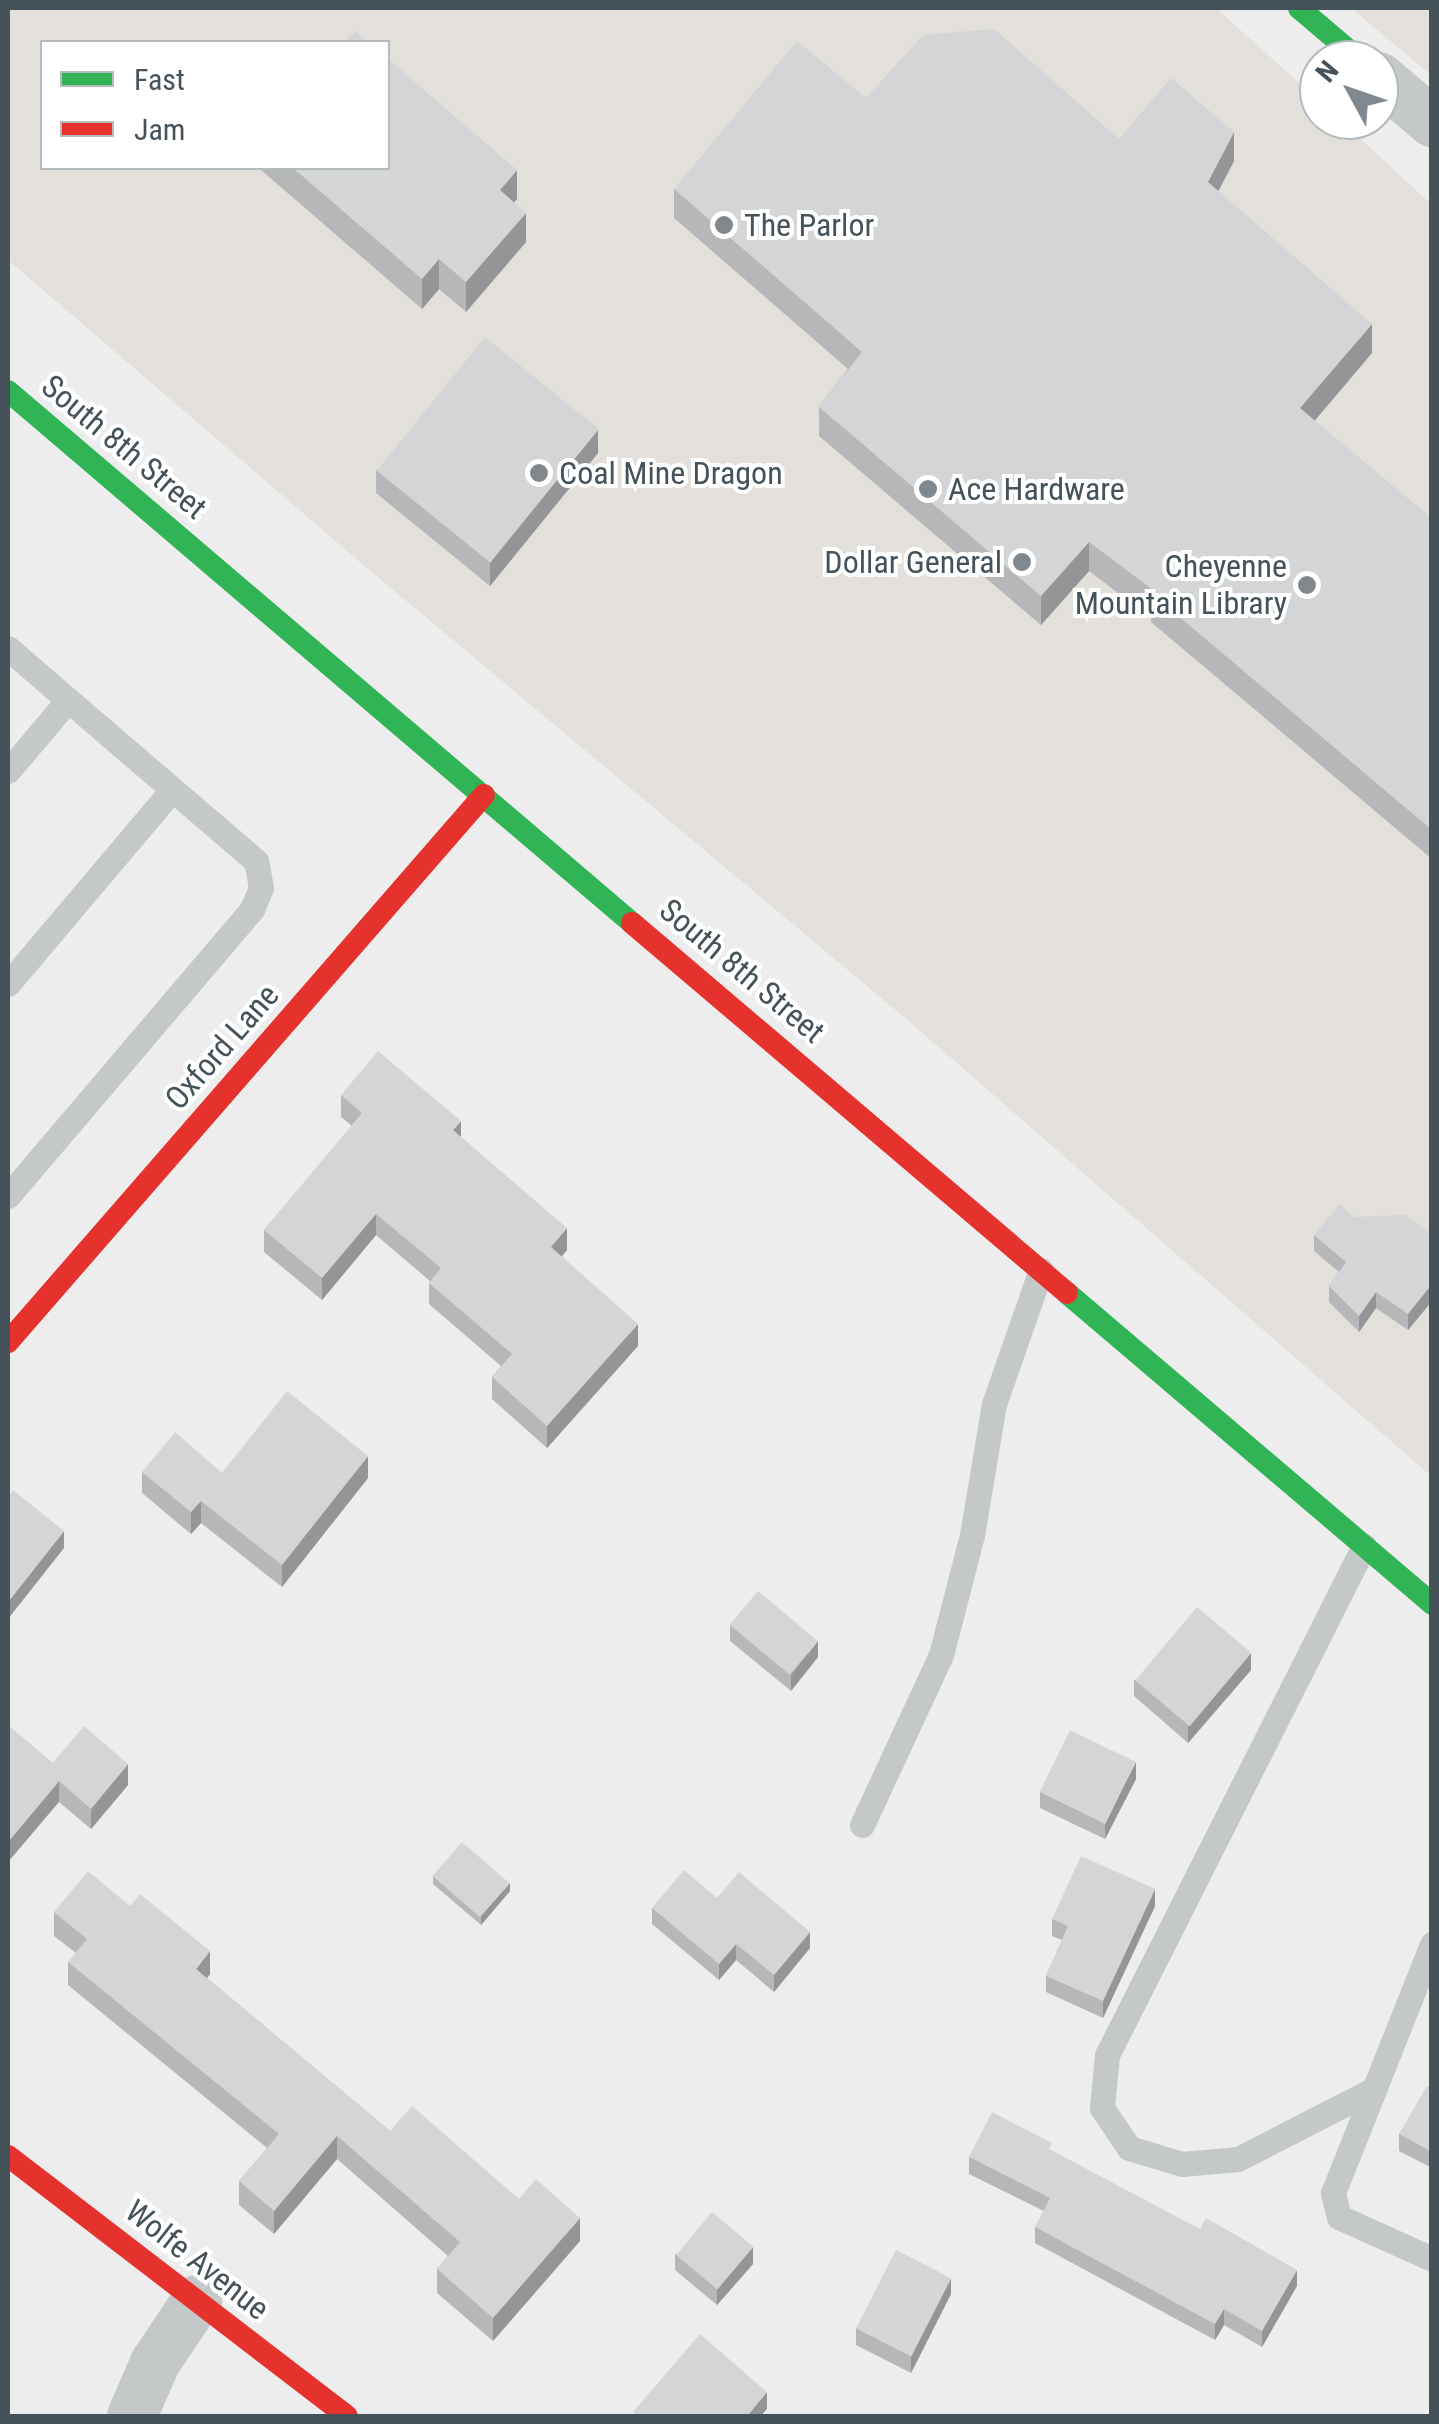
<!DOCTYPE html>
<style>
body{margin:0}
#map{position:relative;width:1439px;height:2424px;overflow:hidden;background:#eeeded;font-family:"Roboto Condensed",sans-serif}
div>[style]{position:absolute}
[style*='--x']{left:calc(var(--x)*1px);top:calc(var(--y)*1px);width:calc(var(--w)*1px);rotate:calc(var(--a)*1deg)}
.commercial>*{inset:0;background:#e3dfda}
.lane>*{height:25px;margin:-12.5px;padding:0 12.5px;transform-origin:12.5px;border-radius:12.5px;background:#c5c8c9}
.street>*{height:50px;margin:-25px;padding:0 25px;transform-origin:25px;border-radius:25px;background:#c5c8c9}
.fast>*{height:22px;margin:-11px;padding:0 11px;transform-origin:11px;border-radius:11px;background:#30b455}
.jam>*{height:22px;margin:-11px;padding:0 11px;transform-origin:11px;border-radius:11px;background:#e5322d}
.wall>*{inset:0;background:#b6b7b8}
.shaded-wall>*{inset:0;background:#949596}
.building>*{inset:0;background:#d4d5d6;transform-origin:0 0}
.dots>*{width:28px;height:28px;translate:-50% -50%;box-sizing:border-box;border:5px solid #fff;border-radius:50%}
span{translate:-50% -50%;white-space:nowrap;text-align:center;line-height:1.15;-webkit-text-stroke:8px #fff;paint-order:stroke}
.poi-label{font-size:32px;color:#455259}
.left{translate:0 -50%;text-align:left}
.right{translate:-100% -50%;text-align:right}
.street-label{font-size:32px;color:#455259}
.frame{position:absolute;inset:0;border:10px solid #455259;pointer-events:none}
.legend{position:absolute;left:40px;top:40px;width:350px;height:130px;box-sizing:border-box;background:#fff;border:2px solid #b5babd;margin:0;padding:12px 18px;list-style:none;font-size:30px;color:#455259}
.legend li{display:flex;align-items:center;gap:20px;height:50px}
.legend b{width:50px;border:2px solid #b5babd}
.north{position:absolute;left:1299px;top:40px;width:100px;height:100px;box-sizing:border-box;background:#fff;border:2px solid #b5babd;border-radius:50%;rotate:310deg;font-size:28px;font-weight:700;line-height:40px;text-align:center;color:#455259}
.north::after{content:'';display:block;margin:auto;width:35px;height:45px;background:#80888d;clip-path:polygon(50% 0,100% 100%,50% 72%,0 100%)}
</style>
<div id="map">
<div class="commercial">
<div style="clip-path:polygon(evenodd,8px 8px,1216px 8px,1319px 101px,1319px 120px,1340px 120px,1431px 204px,1431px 1476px,904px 1017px,361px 563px,8px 260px,8px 8px,42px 42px,388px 42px,388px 168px,42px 168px,42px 42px)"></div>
<div style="clip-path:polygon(1351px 8px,1431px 8px,1431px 75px)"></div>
</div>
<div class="lane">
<div style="--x:8;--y:648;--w:79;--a:40.9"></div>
<div style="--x:68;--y:700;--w:93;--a:130.2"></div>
<div style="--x:8;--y:984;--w:254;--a:-49.8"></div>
<div style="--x:8;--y:1196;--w:377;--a:-49.6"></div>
<div style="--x:252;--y:909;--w:23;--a:-67"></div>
<div style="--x:261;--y:888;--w:27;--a:-100"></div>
<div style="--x:256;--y:861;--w:248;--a:-139.4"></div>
<div style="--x:1364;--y:1546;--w:570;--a:116.79"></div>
<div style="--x:1107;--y:2055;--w:53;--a:95.4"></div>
<div style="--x:1102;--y:2108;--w:48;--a:56"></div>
<div style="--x:1129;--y:2148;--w:55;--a:16.8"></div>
<div style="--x:1182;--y:2164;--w:56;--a:-5.1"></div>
<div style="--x:1238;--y:2159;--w:153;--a:-27.2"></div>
<div style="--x:862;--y:1825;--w:187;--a:-65.1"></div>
<div style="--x:941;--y:1655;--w:124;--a:-75.5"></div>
<div style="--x:972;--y:1535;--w:133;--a:-80.5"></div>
<div style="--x:994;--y:1404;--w:142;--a:-70.7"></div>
<div style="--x:1432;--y:1944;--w:268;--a:111.7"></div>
<div style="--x:1333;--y:2193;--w:25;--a:76"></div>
<div style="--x:1339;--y:2217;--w:102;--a:24.3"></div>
</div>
<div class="street">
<div style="--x:1379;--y:77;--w:70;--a:40.3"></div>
<div style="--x:132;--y:2416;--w:58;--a:-66.5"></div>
<div style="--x:155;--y:2363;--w:76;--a:-56.3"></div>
</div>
<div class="fast">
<div style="--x:1299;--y:8;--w:80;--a:40.4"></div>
<div style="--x:8;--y:391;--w:820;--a:40.45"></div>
<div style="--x:1067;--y:1293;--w:480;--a:40.4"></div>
</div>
<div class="jam">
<div style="--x:632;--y:923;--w:571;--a:40.38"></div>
<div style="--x:8;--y:1342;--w:725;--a:-48.97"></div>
<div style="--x:8;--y:2156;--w:427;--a:37.5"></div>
</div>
<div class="wall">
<div style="clip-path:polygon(866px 98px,1119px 139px,1234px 161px,1218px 191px,1372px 353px,1314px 421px,1432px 519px,1432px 859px,1151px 622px,1151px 618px,1089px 571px,1041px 625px,819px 436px,819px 407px,848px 369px,674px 218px,674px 189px)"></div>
<div style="clip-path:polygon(261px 168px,388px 168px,517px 199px,514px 202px,526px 242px,466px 312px,439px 289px,422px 309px,261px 170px)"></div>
<div style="clip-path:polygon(598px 453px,490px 586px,376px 493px,376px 470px)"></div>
<div style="clip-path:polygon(341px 1095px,461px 1137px,567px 1250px,562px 1256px,638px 1346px,547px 1448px,492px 1399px,492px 1377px,501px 1366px,429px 1304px,429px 1283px,430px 1281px,376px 1235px,322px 1300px,264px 1252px,264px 1230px,352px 1126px,341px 1117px)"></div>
<div style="clip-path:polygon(1354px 1217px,1432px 1235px,1432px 1301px,1408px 1330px,1376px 1308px,1359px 1332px,1329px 1302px,1329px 1286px,1339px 1272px,1314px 1251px,1314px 1235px)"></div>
<div style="clip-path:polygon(142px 1472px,222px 1473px,368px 1478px,282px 1587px,201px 1523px,191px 1534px,142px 1493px)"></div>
<div style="clip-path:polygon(730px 1625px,818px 1657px,791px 1691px,730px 1641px)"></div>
<div style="clip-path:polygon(1251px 1670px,1188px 1743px,1134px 1696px,1134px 1680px)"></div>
<div style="clip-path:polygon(53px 1763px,128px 1785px,91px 1829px,59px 1802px)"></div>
<div style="clip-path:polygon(1136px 1779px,1105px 1839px,1040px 1808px,1040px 1792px)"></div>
<div style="clip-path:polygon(433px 1876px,510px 1891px,481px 1925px,433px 1884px)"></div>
<div style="clip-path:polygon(717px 1898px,810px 1948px,774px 1992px,736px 1960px,719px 1980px,652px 1924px,652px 1908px)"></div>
<div style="clip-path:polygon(1155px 1906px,1103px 2018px,1046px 1992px,1046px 1976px,1062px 1940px,1052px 1936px,1052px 1919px)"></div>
<div style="clip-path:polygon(54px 1912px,210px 1974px,207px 1978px,390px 2131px,519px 2199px,580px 2241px,493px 2341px,437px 2293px,437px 2269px,448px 2256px,337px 2159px,274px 2234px,239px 2205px,239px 2181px,267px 2148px,68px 1985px,68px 1962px,76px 1953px,54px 1936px)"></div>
<div style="clip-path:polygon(1432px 2088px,1432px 2168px,1399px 2151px,1399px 2134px)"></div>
<div style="clip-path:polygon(1052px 2151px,1297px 2286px,1262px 2347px,1224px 2325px,1215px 2340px,1035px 2243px,1035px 2227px,1044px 2211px,969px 2174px,969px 2157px)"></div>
<div style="clip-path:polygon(675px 2254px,753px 2264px,717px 2305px,675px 2270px)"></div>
<div style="clip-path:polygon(951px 2294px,911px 2373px,856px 2345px,856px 2328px)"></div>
</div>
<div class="shaded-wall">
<div style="clip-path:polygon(1234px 132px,1234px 161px,1208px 211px,1208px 182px)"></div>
<div style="clip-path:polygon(517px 170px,517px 199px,500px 220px,500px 190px)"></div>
<div style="clip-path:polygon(526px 213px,526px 242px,466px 312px,466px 282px)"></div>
<div style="clip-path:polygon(439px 259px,439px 289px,422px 309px,422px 279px)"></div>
<div style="clip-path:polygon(1372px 324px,1372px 353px,1300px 438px,1300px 408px)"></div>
<div style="clip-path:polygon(598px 430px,598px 453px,490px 586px,490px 563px)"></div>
<div style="clip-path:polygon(1089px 542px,1089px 571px,1041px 625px,1041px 596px)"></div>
<div style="clip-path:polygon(461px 1121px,461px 1142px,453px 1130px)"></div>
<div style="clip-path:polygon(376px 1214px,376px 1235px,322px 1300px,322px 1278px)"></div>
<div style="clip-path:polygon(567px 1228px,567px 1250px,551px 1269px,551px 1247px)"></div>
<div style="clip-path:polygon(1432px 1284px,1432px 1301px,1408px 1330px,1408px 1314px)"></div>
<div style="clip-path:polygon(1376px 1292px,1376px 1308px,1359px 1332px,1359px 1316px)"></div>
<div style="clip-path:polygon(638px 1324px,638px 1346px,547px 1448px,547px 1426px)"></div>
<div style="clip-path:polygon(368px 1456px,368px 1478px,282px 1587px,282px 1565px)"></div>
<div style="clip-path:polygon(201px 1501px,201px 1523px,191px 1534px,191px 1512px)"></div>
<div style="clip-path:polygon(64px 1531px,64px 1548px,8px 1619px,8px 1602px)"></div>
<div style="clip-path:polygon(818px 1641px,818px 1657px,791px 1691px,791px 1675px)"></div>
<div style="clip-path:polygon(1251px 1653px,1251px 1670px,1188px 1743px,1188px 1727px)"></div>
<div style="clip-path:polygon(1136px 1762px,1136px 1779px,1105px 1839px,1105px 1823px)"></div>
<div style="clip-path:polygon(128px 1764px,128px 1785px,91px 1829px,91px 1809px)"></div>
<div style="clip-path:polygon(59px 1781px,59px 1802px,8px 1862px,8px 1842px)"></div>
<div style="clip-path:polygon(510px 1883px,510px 1891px,481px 1925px,481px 1916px)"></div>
<div style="clip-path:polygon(1155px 1889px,1155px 1906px,1103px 2018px,1103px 2001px)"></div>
<div style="clip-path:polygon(810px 1932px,810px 1948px,774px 1992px,774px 1975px)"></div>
<div style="clip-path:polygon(736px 1944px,736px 1960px,719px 1980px,719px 1964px)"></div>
<div style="clip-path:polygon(210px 1951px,210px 1974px,196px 1992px,196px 1969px)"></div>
<div style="clip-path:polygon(337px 2136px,337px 2159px,274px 2234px,274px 2211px)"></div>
<div style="clip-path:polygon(580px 2218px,580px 2241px,493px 2341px,493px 2318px)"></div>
<div style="clip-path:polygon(753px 2247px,753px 2264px,717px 2305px,717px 2289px)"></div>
<div style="clip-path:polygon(1297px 2270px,1297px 2286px,1262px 2347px,1262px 2331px)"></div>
<div style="clip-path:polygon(951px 2278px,951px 2294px,911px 2373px,911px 2356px)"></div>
<div style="clip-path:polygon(1224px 2309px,1224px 2325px,1215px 2340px,1215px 2324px)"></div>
<div style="clip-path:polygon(767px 2392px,767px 2409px,761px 2416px,747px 2416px)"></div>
</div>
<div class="building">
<div style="clip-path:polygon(994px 29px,1119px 139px,1171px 78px,1234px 132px,1208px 182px,1372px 324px,1300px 408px,1432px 519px,1432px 830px,1151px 593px,1153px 590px,1089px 542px,1041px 596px,819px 407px,862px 352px,674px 189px,797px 41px,866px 98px,923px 35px)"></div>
<div style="clip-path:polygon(355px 31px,368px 42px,345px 42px)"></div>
<div style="clip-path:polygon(388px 59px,517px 170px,500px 190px,526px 213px,466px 282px,439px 259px,422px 279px,293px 168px,388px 168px)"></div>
<div style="left:485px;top:337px;width:146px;height:172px;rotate:39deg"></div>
<div style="clip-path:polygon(378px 1051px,461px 1121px,453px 1130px,567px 1228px,551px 1247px,638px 1324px,547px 1426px,492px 1377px,512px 1354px,429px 1283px,441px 1268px,376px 1214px,322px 1278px,264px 1230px,362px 1113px,341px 1095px)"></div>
<div style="clip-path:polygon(1340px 1204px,1354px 1217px,1406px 1215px,1432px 1235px,1432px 1284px,1408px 1314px,1376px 1292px,1359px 1316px,1329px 1286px,1346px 1262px,1314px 1235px)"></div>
<div style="clip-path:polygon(287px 1391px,368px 1456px,282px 1565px,201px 1501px,191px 1512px,142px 1472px,175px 1432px,222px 1473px)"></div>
<div style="clip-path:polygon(13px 1490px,64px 1531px,8px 1602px,8px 1498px)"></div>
<div style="left:758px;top:1591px;width:78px;height:44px;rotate:40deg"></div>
<div style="left:1197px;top:1607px;width:71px;height:96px;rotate:40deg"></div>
<div style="clip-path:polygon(8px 1725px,53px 1763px,84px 1726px,128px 1764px,91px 1809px,59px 1781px,8px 1842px)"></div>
<div style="left:1070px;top:1730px;width:73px;height:69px;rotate:26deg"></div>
<div style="left:462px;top:1842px;width:63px;height:45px;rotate:41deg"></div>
<div style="clip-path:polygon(1081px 1856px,1155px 1889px,1103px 2001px,1046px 1976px,1068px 1926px,1052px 1919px)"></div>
<div style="clip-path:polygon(684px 1870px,717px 1898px,739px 1872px,810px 1932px,774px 1975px,736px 1944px,719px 1964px,652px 1908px)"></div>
<div style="clip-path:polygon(88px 1871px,130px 1906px,140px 1894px,210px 1951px,196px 1969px,390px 2131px,412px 2106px,519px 2199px,536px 2179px,580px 2218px,493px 2318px,437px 2269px,460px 2242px,337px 2136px,274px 2211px,239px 2181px,279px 2134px,68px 1962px,87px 1939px,54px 1912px)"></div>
<div style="clip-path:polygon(1427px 2086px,1432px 2088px,1432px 2152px,1399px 2134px)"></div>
<div style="clip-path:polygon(992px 2112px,1052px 2143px,1049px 2149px,1200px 2229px,1206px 2218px,1297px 2270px,1262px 2331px,1224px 2309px,1215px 2324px,1035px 2227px,1050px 2198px,969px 2157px)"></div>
<div style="left:712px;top:2212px;width:54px;height:56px;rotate:40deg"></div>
<div style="left:896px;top:2250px;width:62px;height:88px;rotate:27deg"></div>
<div style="clip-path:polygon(700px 2334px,767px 2392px,747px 2416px,639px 2416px,633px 2412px)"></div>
</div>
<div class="dots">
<div style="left:724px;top:225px;background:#80888d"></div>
<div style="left:539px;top:473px;background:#80888d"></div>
<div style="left:928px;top:489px;background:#80888d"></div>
<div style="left:1022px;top:562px;background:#80888d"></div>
<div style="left:1307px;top:585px;background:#80888d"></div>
</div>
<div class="poi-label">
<span class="left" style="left:744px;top:225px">The Parlor</span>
<span class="left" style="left:559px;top:473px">Coal Mine Dragon</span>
<span class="left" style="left:948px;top:489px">Ace Hardware</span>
<span class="right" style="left:1002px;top:562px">Dollar General</span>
<span class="right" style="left:1287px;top:585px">Cheyenne<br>Mountain Library</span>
</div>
<div class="street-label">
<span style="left:124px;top:447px;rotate:40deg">South 8th Street</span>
<span style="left:742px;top:971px;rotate:40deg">South 8th Street</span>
<span style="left:222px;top:1047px;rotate:-49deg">Oxford Lane</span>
<span style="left:197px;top:2260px;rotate:38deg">Wolfe Avenue</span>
</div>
<div class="frame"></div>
<ul class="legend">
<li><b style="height:12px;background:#30b455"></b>Fast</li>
<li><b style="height:12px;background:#e5322d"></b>Jam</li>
</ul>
<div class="north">N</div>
</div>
